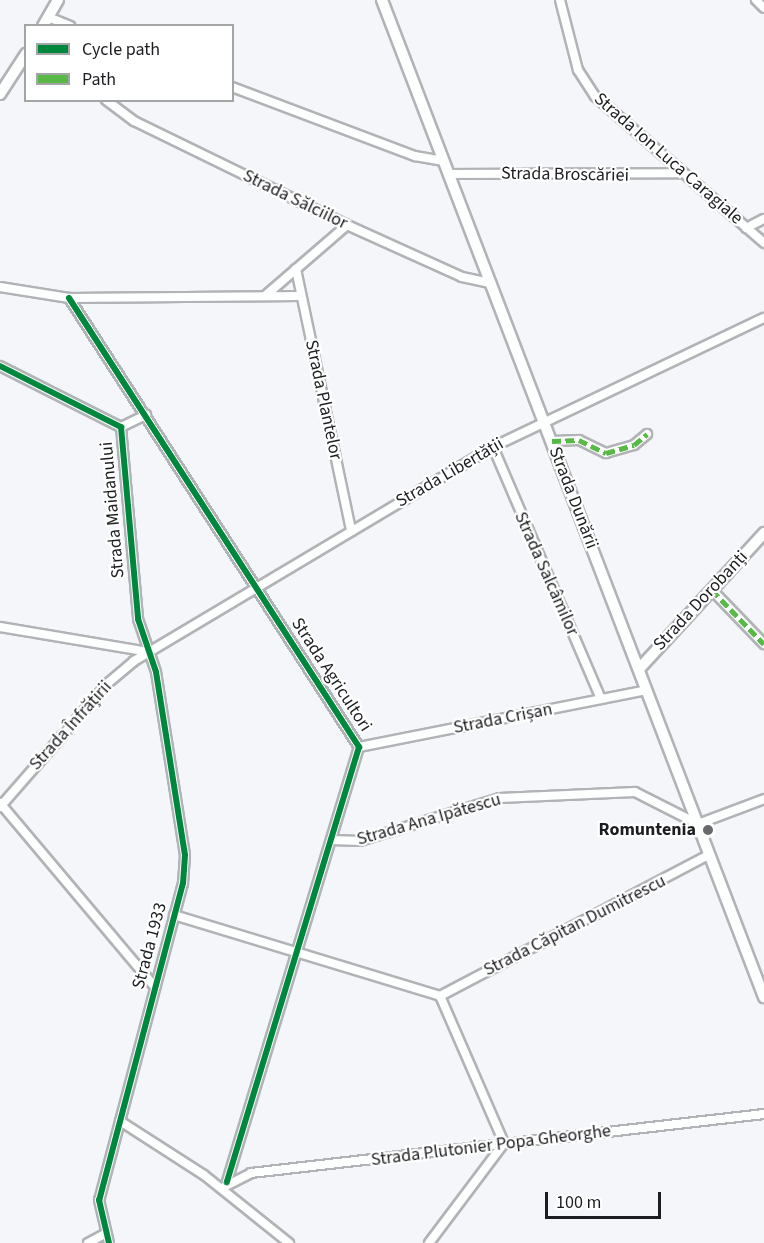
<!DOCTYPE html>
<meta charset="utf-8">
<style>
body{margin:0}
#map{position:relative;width:764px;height:1243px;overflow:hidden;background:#f4f6fa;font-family:"Source Sans 3",sans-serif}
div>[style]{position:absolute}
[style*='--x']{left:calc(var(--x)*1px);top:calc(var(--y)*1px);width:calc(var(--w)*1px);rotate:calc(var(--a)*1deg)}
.roads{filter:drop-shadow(2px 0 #b1b3b6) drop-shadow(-2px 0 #b1b3b6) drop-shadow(0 2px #b1b3b6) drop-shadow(0 -2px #b1b3b6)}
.street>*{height:8px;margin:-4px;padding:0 4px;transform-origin:4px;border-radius:4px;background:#fdfefe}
.secondary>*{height:10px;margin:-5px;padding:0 5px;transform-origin:5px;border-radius:5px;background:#fdfefe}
.quiet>*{height:4.5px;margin-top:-2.25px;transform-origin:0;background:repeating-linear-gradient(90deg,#58b947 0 9px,transparent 0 13.5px)}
.cycleway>*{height:6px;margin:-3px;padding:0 3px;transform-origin:3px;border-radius:3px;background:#00873e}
.dots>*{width:16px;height:16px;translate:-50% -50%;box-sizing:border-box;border:3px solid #fff;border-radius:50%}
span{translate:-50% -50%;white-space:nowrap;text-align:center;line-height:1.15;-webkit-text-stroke:4.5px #fff;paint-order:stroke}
.street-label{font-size:18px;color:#1c1d20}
.poi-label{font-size:18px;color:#1c1d20;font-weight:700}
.right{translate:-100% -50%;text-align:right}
.legend{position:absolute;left:24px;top:24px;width:210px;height:78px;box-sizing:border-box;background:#fff;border:2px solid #a4a5a6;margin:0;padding:8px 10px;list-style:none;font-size:18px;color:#1c1d20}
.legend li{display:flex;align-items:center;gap:12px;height:30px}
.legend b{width:30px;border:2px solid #a4a5a6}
.scale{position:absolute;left:545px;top:1192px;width:116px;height:27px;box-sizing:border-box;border:3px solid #1c1d20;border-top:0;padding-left:8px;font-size:18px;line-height:21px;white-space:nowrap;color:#1c1d20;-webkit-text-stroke:4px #fff;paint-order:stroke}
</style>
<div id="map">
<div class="roads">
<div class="street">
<div style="--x:560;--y:0;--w:72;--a:75.6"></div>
<div style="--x:578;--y:70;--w:31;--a:57"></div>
<div style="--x:595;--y:96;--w:224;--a:41"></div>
<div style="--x:756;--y:0;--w:11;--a:45"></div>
<div style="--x:48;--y:17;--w:24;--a:22"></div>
<div style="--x:232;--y:87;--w:196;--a:20.7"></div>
<div style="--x:415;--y:156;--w:29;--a:10"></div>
<div style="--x:106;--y:100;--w:35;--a:37"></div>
<div style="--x:134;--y:121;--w:237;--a:26"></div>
<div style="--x:347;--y:225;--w:126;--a:24.3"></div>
<div style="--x:462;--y:277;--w:30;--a:12"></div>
<div style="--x:448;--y:174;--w:233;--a:-0.2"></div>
<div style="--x:746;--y:228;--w:20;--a:-27"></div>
<div style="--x:296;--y:269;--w:268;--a:78.1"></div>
<div style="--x:0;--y:287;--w:70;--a:9.1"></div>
<div style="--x:69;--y:298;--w:232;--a:-0.5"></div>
<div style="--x:266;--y:295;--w:107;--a:-40.8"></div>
<div style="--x:69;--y:298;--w:535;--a:57.14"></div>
<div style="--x:359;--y:747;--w:455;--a:106.9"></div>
<div style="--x:0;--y:366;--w:136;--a:26.8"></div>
<div style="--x:121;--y:427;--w:193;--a:84.9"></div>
<div style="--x:138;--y:619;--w:56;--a:71.2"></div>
<div style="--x:156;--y:672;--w:185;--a:81"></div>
<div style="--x:185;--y:855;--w:28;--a:94"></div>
<div style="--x:183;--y:883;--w:328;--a:104.8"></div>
<div style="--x:99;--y:1200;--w:44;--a:76.9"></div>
<div style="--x:121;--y:427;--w:28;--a:-26"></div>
<div style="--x:552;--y:441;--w:27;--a:-2"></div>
<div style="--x:579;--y:440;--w:30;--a:26"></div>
<div style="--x:606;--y:453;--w:29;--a:-16"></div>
<div style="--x:634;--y:445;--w:17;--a:-40"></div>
<div style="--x:493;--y:447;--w:274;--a:66.8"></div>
<div style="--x:712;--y:590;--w:75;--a:46.1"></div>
<div style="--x:0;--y:627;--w:151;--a:9.5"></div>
<div style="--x:359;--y:747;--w:293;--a:-11.2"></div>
<div style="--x:0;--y:803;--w:241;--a:49.9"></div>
<div style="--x:0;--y:807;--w:164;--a:-48.9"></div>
<div style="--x:108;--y:683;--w:34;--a:-40"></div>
<div style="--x:134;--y:661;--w:418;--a:-30.8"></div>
<div style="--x:493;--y:447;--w:300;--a:-25.5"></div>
<div style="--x:332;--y:840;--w:28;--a:2"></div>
<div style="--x:360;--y:841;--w:146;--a:-17.1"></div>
<div style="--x:500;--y:798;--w:135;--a:-2.5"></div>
<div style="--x:635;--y:792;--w:71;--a:26.9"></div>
<div style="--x:698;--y:824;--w:71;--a:-20.7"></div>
<div style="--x:174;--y:915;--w:278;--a:16.9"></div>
<div style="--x:440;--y:996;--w:304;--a:-27.7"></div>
<div style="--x:120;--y:1121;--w:100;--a:32.7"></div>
<div style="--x:204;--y:1175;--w:109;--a:38.7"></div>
<div style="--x:222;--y:1188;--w:33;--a:-27"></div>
<div style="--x:251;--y:1173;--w:516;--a:-6.56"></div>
<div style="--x:88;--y:1243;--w:19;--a:-28"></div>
<div style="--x:429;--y:1243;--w:125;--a:-53.1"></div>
<div style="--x:504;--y:1143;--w:160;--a:-113.5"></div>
</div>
<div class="secondary">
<div style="--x:382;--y:0;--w:1068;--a:69.04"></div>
<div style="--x:43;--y:26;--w:30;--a:-60"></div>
<div style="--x:0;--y:94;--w:48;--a:-57"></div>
<div style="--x:639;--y:669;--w:185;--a:-47.4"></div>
</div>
</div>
<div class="quiet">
<div style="--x:552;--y:441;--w:27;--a:-2"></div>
<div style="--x:579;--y:440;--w:30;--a:26"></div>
<div style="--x:606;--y:453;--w:29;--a:-16"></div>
<div style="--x:634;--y:445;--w:17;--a:-40"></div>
<div style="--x:712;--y:590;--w:75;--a:46.1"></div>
</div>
<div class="cycleway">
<div style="--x:69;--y:298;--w:535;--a:57.14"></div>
<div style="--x:359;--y:747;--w:455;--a:106.9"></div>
<div style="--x:0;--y:366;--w:136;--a:26.8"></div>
<div style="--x:121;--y:427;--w:193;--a:84.9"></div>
<div style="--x:138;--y:619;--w:56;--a:71.2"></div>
<div style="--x:156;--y:672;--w:185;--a:81"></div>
<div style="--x:185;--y:855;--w:28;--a:94"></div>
<div style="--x:183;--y:883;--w:328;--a:104.8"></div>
<div style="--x:99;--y:1200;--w:44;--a:76.9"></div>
</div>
<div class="dots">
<div style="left:708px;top:830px;background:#68696c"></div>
</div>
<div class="street-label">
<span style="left:668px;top:159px;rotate:41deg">Strada Ion Luca Caragiale</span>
<span style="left:565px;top:175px;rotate:1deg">Strada Broscăriei</span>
<span style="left:295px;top:200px;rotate:26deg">Strada Sălciilor</span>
<span style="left:323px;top:400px;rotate:78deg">Strada Plantelor</span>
<span style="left:450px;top:473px;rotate:-30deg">Strada Libertății</span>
<span style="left:573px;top:498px;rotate:69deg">Strada Dunării</span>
<span style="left:113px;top:510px;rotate:-95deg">Strada Maidanului</span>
<span style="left:546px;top:574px;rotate:66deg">Strada Salcâmilor</span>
<span style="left:701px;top:601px;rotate:-47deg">Strada Dorobanți</span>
<span style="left:331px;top:675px;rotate:57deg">Strada Agricultori</span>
<span style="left:503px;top:719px;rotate:-11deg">Strada Crișan</span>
<span style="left:71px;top:726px;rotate:-48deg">Strada Înfrățirii</span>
<span style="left:429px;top:820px;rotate:-16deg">Strada Ana Ipătescu</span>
<span style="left:575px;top:926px;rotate:-27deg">Strada Căpitan Dumitrescu</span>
<span style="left:150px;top:946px;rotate:-75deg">Strada 1933</span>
<span style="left:491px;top:1146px;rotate:-7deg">Strada Plutonier Popa Gheorghe</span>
</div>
<div class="poi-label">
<span class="right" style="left:696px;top:830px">Romuntenia</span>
</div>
<ul class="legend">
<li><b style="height:8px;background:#00873e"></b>Cycle path</li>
<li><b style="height:8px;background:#58b947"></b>Path</li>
</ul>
<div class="scale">100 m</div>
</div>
